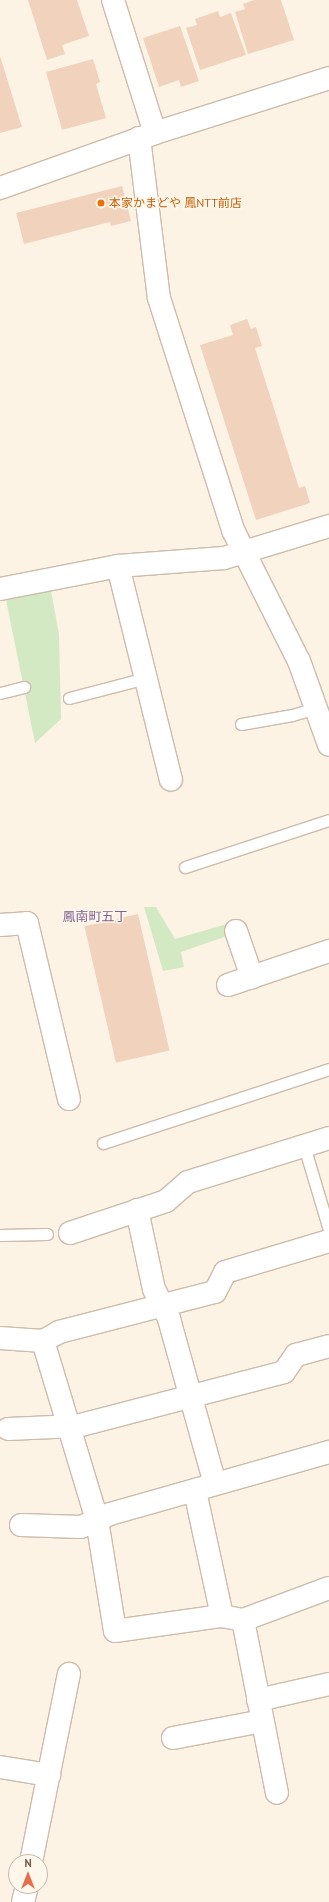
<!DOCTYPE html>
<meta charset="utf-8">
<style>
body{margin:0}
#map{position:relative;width:329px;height:1902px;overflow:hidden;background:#fcf3e5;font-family:"PT Sans","Noto Sans JP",sans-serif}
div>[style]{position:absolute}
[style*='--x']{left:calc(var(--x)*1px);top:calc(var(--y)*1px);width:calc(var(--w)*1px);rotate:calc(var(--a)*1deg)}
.green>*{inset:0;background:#d2e9c3}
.building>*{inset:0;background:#f1d2bc;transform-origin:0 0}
.roads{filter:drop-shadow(1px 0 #cdbbab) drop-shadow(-1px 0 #cdbbab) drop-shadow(0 1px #cdbbab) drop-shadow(0 -1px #cdbbab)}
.service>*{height:11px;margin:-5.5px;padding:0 5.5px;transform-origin:5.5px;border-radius:5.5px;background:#fff}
.minor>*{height:22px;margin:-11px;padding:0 11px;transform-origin:11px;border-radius:11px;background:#fff}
.tertiary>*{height:22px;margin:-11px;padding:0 11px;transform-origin:11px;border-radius:11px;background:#fff}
.dots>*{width:11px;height:11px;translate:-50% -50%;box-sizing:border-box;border:2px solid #fff7eb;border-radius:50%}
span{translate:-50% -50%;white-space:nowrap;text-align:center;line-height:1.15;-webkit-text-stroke:3px #fff7eb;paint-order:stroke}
.food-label{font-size:12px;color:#c56008}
.left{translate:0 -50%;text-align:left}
.neighbourhood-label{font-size:13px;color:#826291}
.north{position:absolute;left:8px;top:1854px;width:40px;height:40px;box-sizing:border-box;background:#fff7eb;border:1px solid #c7b8ab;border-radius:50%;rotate:0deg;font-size:11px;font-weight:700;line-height:16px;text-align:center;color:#745a4a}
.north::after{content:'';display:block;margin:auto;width:14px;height:18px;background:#e4704b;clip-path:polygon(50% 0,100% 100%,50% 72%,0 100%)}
</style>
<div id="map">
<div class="green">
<div style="clip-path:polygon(51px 591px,59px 634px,61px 719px,35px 743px,6px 600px)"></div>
<div style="clip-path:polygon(144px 907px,156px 907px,175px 939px,227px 924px,230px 935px,181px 952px,184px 967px,163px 971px)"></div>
</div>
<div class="building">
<div style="clip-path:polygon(28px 0,77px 0,89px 36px,62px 45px,65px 54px,47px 60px)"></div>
<div style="clip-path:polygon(254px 0,281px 0,294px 40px,248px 54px,235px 12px,245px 9px,243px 4px)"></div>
<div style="clip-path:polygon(218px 11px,220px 17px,231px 13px,246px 55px,200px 70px,186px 28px,197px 25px,195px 19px)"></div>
<div style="clip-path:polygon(180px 26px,199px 81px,181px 87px,179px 80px,159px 87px,143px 38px)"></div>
<div style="clip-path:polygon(0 56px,22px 127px,0 133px)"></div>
<div style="clip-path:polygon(93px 59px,100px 82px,96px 84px,106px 118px,62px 130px,46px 72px)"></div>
<div style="clip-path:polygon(122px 186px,131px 221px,111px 226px,110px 222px,24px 244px,16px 213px)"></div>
<div style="clip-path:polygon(247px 319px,251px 329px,256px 327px,262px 346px,255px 348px,299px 488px,305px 486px,310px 503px,256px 520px,200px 345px,233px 335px,230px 325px)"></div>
<div style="left:138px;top:914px;width:140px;height:55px;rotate:77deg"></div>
</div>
<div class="roads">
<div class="service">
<div style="--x:0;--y:693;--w:25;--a:-14"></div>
<div style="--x:69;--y:698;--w:80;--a:-14.6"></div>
<div style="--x:241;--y:724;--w:52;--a:-10"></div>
<div style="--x:292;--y:715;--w:25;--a:-16"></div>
<div style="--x:185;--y:867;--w:151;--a:-18.1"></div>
<div style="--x:103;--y:1143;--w:238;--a:-18.1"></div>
<div style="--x:304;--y:1146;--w:88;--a:73.4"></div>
<div style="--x:0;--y:1235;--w:47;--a:-1.2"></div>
</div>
<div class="minor">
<div style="--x:113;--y:0;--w:139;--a:72.5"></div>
<div style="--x:139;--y:138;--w:161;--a:82.9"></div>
<div style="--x:159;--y:298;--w:244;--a:72.3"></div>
<div style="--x:233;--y:530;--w:147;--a:63.3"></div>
<div style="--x:299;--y:661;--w:89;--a:70.3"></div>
<div style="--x:118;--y:566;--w:220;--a:76.1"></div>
<div style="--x:0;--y:589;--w:120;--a:-11"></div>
<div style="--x:118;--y:566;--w:106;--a:-4.3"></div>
<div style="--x:224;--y:558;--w:110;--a:-16.9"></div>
<div style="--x:0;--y:925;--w:27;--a:-4"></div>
<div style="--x:27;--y:923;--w:181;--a:76.6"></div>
<div style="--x:236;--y:931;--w:49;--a:70.8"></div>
<div style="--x:228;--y:985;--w:107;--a:-18.6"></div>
<div style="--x:137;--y:1210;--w:81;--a:77.9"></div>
<div style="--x:154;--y:1289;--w:34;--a:63"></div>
<div style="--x:169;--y:1319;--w:171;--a:74.4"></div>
<div style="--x:70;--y:1233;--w:101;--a:-18.4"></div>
<div style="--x:166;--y:1201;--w:29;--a:-41"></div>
<div style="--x:188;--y:1182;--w:148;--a:-17.3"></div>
<div style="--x:0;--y:1338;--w:43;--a:4"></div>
<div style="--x:43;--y:1341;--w:18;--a:-29"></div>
<div style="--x:59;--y:1332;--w:161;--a:-14.4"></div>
<div style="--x:215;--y:1292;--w:22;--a:-63"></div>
<div style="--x:225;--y:1272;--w:109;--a:-16.6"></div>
<div style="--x:43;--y:1341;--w:187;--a:73.2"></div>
<div style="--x:97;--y:1520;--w:112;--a:80.8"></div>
<div style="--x:115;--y:1631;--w:108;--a:-8"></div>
<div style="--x:222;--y:1616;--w:21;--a:11"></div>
<div style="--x:243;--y:1620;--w:92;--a:-20.4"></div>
<div style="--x:8;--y:1429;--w:69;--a:-2.5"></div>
<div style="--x:77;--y:1426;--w:214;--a:-14.6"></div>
<div style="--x:284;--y:1372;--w:21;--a:-55"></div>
<div style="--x:296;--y:1355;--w:34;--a:-15"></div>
<div style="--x:195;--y:1491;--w:128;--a:77.8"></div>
<div style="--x:21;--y:1525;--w:60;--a:1.9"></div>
<div style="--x:81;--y:1527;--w:32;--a:-24"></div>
<div style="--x:110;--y:1514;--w:228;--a:-15.8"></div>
<div style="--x:243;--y:1620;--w:176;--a:78.9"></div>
<div style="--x:258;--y:1700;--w:73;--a:-12.7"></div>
<div style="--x:173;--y:1738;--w:91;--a:-10.8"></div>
<div style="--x:0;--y:1767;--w:50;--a:9.3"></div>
<div style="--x:31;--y:1862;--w:192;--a:-78.6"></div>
<div style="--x:23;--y:1902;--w:16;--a:-76"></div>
</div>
<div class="tertiary">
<div style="--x:0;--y:188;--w:164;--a:-19.5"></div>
<div style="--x:155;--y:133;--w:182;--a:-17.5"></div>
</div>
</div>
<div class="dots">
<div style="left:101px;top:203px;background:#e8710a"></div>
</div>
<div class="food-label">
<span class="left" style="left:109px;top:203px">本家かまどや 鳳NTT前店</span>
</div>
<div class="neighbourhood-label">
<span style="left:95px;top:917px">鳳南町五丁</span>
</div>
<div class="north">N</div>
</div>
